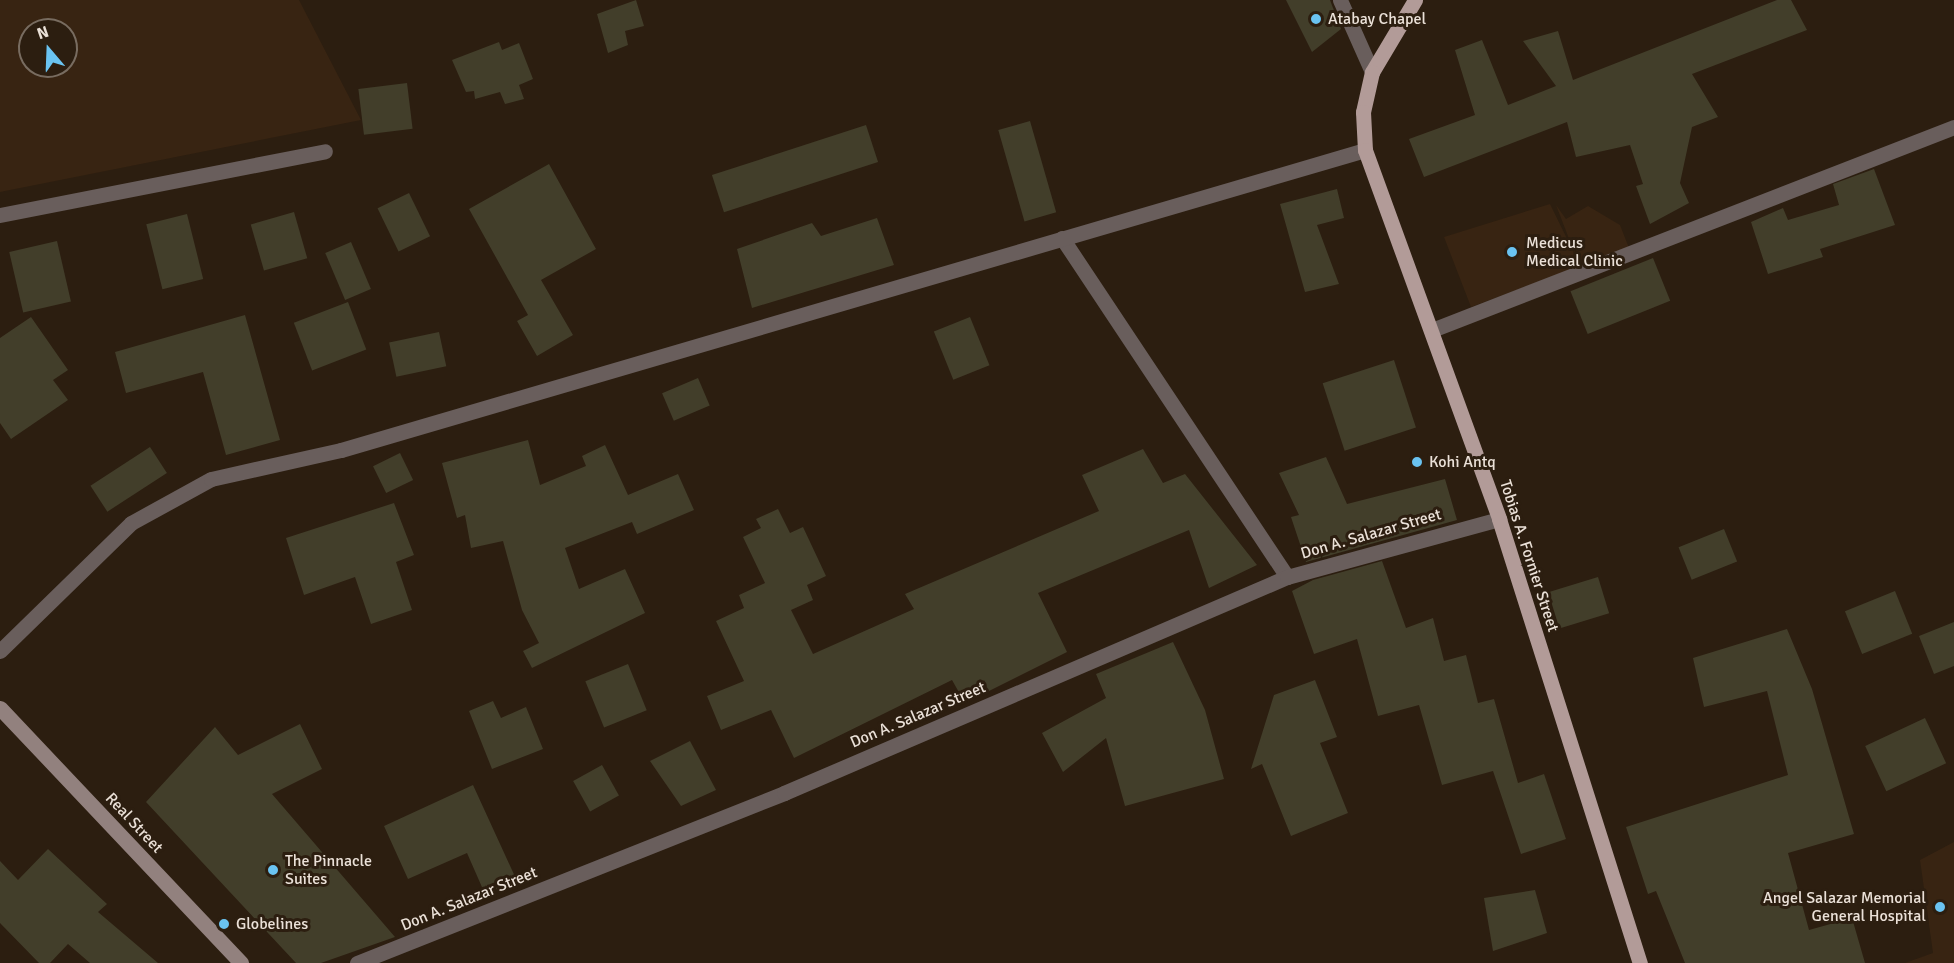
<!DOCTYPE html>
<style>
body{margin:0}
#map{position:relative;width:1954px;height:963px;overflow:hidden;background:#2c1e10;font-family:Signika,sans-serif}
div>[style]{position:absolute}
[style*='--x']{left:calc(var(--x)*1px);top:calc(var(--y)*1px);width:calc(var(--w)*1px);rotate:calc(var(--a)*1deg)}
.built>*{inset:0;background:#382412}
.building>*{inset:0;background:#423e2a;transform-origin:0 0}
.minor>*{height:15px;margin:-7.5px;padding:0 7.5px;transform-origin:7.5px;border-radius:7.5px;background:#695e5c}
.secondary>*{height:15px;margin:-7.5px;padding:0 7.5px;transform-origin:7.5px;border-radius:7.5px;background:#92817e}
.primary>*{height:15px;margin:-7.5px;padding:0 7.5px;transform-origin:7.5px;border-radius:7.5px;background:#b29b98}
.dots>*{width:16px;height:16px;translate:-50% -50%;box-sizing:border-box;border:3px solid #2c1e10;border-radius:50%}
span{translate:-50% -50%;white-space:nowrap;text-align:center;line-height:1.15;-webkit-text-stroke:6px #2c1e10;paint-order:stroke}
.poi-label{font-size:16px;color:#ebe1d8}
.left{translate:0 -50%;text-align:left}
.right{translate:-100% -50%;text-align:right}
.street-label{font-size:16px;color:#ebe1d8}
.north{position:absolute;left:18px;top:18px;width:60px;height:60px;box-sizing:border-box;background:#2c1e10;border:2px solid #786c60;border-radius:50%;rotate:341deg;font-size:16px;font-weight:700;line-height:24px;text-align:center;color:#ebe1d8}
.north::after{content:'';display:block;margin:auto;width:21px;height:27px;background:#6ac3f1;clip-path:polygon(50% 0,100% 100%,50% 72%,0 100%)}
</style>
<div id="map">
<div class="built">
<div style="clip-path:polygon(evenodd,0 0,299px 0,361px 120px,0 192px,0 0,30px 30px,66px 30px,66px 66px,30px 66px,30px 30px)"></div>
<div style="clip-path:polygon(1550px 204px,1576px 257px,1556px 205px,1566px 219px,1588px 206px,1620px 225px,1629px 248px,1471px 307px,1444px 237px)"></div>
<div style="clip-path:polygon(1954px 842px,1954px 963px,1905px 963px,1933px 953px,1920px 860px)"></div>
</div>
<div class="building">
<div style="clip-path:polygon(636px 0,644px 26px,625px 31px,628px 45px,608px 53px,597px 14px)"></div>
<div style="clip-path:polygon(1286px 0,1330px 0,1341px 29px,1312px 52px)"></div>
<div style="clip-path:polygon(1777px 0,1791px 0,1807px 30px,1692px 74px,1718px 117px,1692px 127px,1680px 183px,1689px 203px,1650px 224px,1636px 186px,1643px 184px,1630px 145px,1576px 157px,1567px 122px,1424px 177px,1409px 139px,1475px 115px,1455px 50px,1482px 40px,1508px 105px,1556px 86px,1523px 41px,1558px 31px,1573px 80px)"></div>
<div style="clip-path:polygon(499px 42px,502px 50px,519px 43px,533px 79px,519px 85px,524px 99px,505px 104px,500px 92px,475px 99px,474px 91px,466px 92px,452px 60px)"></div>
<div style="left:407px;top:83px;width:46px;height:49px;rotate:83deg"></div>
<div style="left:1030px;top:121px;width:95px;height:33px;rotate:74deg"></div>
<div style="left:866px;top:125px;width:39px;height:162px;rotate:72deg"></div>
<div style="clip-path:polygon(549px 164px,596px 249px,541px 280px,573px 335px,537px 356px,517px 321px,528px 315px,469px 209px)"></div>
<div style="clip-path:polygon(1874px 169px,1895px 225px,1820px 249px,1823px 257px,1768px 274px,1751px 222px,1783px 208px,1788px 220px,1839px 205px,1833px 184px)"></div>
<div style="clip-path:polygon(1337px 189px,1344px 218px,1317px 225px,1339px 284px,1305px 292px,1280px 204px)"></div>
<div style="left:409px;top:193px;width:48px;height:35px;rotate:64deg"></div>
<div style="left:294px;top:212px;width:48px;height:45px;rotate:74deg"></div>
<div style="left:187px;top:214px;width:67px;height:42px;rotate:76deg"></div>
<div style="clip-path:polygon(877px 218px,894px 265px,752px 308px,737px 249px,812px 223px,821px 236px)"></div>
<div style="left:57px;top:241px;width:62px;height:49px;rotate:77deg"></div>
<div style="left:351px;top:242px;width:51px;height:28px;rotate:67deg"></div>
<div style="left:1653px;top:258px;width:46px;height:89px;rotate:68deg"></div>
<div style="left:348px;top:302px;width:51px;height:58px;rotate:69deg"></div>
<div style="clip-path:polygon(245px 315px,280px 440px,226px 455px,203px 372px,126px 393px,115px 352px)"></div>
<div style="clip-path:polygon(31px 317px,68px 370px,53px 380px,68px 400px,11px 439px,0 423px,0 338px)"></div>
<div style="left:970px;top:317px;width:52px;height:39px;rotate:68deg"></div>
<div style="left:439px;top:332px;width:35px;height:51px;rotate:78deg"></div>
<div style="left:1394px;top:360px;width:71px;height:75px;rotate:72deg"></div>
<div style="left:698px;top:378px;width:30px;height:39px;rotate:67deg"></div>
<div style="clip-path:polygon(528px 440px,540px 485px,586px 466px,582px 456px,605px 445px,628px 495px,678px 474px,694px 510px,637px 534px,632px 522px,565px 548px,579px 589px,625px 569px,645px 613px,532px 668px,523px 651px,539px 643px,522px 610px,503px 541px,471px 548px,465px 515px,457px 518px,442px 463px)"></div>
<div style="left:150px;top:447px;width:31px;height:71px;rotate:57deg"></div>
<div style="clip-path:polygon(1143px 449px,1163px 483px,1185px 474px,1257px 565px,1209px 588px,1189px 530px,1038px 593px,1067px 652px,965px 703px,952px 680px,794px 758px,771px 710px,721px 730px,707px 696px,744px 681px,716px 621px,744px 608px,739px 595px,765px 583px,743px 537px,761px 528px,756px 519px,778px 509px,790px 533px,803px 527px,826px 576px,807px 585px,813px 600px,791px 610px,813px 654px,914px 609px,905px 594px,1099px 511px,1082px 475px)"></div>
<div style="left:400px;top:453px;width:30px;height:30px;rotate:64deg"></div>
<div style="clip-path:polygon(1326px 457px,1347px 504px,1445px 479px,1457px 520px,1306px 562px,1291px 517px,1299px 515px,1279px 473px)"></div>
<div style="clip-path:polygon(394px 503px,414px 555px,396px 562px,412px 610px,371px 624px,355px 577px,304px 595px,286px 538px)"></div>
<div style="left:1724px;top:529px;width:35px;height:49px;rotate:68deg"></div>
<div style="clip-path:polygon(1382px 561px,1406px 628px,1433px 618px,1444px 661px,1466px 655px,1478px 703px,1494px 699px,1518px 783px,1544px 774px,1566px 839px,1521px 854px,1493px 771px,1442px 785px,1419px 705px,1378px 716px,1357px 639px,1314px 654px,1292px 591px,1313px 580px)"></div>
<div style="left:1598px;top:577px;width:38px;height:52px;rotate:73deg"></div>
<div style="left:1895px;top:591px;width:46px;height:54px;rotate:68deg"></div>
<div style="clip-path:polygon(1954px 622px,1954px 666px,1934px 674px,1919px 636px)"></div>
<div style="clip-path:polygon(1787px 629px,1812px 689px,1854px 834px,1788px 853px,1809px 930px,1852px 918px,1865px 963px,1685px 963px,1656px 891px,1648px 894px,1626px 827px,1788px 775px,1767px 691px,1704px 707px,1693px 658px)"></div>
<div style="clip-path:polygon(1173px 642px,1205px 710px,1224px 779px,1125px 806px,1106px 738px,1063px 772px,1042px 733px,1106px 698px,1096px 674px)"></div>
<div style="left:628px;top:664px;width:50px;height:46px;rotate:68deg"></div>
<div style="clip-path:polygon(1315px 680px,1337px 737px,1320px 743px,1348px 813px,1291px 836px,1262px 764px,1251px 769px,1274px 695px)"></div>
<div style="clip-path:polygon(493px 701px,501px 718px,526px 707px,543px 749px,492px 769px,469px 711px)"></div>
<div style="left:1925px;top:718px;width:50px;height:66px;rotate:65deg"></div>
<div style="clip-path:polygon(300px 724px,322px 769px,272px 794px,395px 937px,321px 963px,296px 963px,146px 802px,215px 727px,238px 755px)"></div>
<div style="clip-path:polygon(690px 741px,716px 790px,681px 806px,650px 761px)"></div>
<div style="left:602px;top:765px;width:35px;height:33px;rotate:61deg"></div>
<div style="clip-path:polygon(473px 785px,517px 881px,485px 894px,467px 853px,408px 879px,384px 826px)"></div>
<div style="clip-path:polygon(48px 849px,107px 904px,98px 912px,158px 963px,90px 963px,68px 944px,50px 963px,39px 963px,0 923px,0 861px,18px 880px)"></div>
<div style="clip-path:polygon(1535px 890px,1547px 933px,1493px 951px,1484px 898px)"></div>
</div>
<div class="minor">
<div style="--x:1340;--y:0;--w:79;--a:66"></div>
<div style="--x:0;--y:215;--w:331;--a:-11.1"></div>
<div style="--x:1062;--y:238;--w:407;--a:56.4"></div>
<div style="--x:1432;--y:330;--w:560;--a:-21.25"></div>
<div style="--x:0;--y:651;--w:183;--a:-44.3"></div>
<div style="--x:131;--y:523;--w:91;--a:-28.8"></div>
<div style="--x:211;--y:479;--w:133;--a:-12.6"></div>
<div style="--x:341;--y:450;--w:1067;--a:-16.33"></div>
<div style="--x:357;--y:963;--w:460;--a:-21.7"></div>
<div style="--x:784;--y:793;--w:547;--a:-23.24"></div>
<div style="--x:1287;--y:577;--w:220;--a:-15.3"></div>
</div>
<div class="secondary">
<div style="--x:0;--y:708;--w:351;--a:46.6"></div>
</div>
<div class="primary">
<div style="--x:1415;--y:0;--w:84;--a:120.8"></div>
<div style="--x:1372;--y:72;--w:41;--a:102.7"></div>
<div style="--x:1363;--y:112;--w:38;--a:87"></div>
<div style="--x:1365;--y:150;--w:393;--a:70"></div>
<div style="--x:1499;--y:519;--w:466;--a:72.4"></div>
</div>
<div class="dots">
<div style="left:1316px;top:19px;background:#6ac3f1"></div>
<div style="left:1512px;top:252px;background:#6ac3f1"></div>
<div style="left:1417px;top:462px;background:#6ac3f1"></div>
<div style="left:273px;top:870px;background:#6ac3f1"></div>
<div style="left:1940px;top:907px;background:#6ac3f1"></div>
<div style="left:224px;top:924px;background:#6ac3f1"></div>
</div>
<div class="poi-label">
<span class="left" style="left:1328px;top:19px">Atabay Chapel</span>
<span class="left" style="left:1526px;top:252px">Medicus<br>Medical Clinic</span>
<span class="left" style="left:1429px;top:462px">Kohi Antq</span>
<span class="left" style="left:285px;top:870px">The Pinnacle<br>Suites</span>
<span class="right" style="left:1926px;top:907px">Angel Salazar Memorial<br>General Hospital</span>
<span class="left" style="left:236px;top:924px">Globelines</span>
</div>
<div class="street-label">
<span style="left:1371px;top:534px;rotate:-16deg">Don A. Salazar Street</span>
<span style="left:1529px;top:556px;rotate:72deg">Tobias A. Fornier Street</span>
<span style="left:918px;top:715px;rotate:-23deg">Don A. Salazar Street</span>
<span style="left:134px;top:823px;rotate:47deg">Real Street</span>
<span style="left:469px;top:899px;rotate:-22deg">Don A. Salazar Street</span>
</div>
<div class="north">N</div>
</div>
